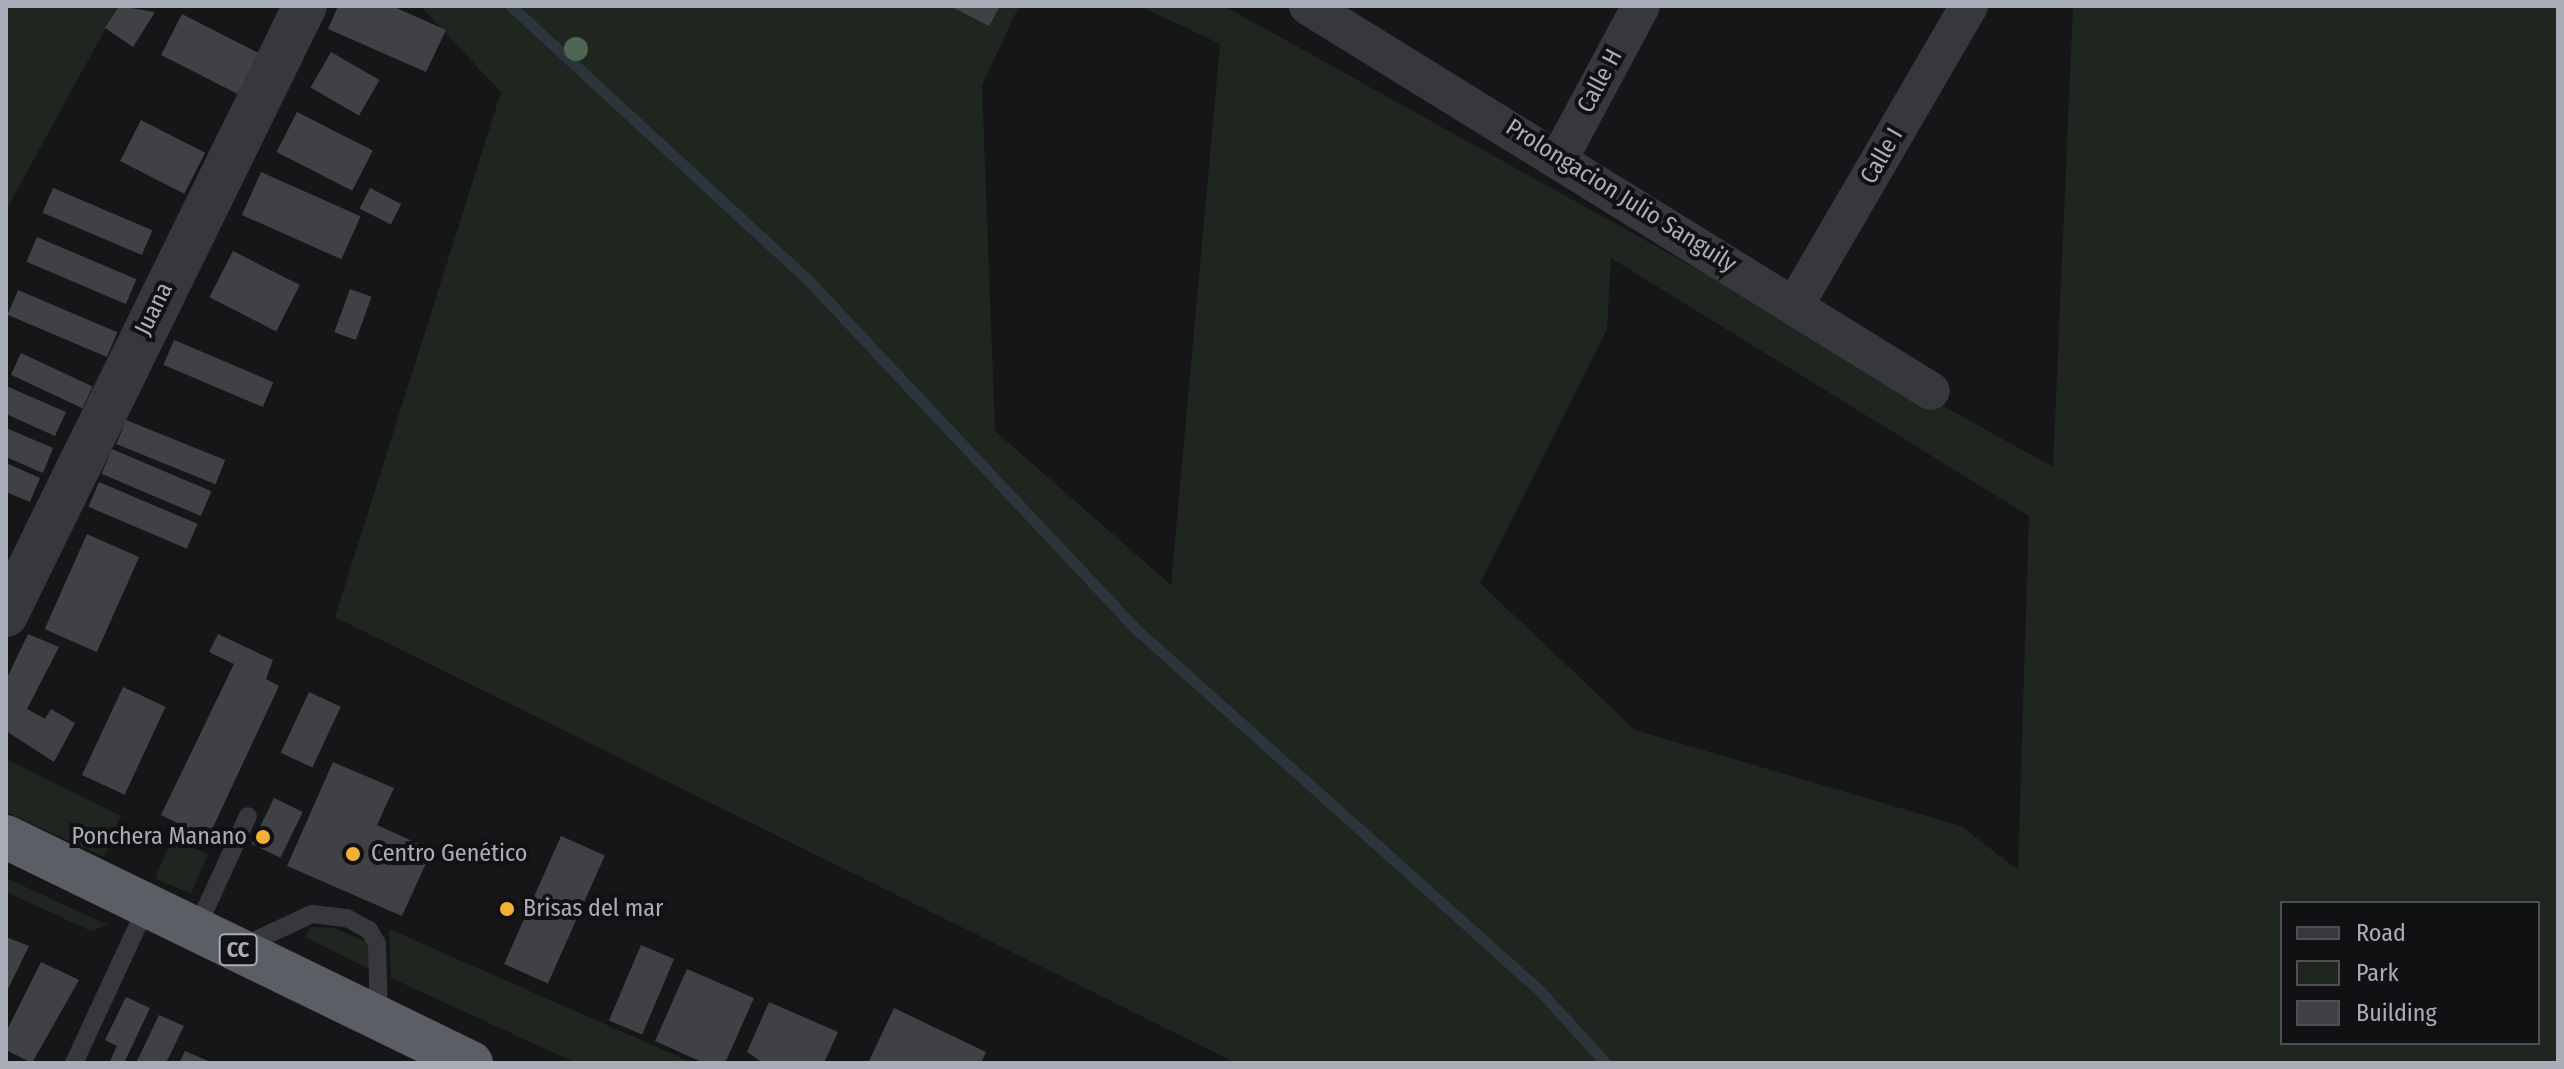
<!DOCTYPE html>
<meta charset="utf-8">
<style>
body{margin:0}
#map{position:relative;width:2564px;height:1069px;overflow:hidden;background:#161618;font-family:"Fira Sans Condensed",sans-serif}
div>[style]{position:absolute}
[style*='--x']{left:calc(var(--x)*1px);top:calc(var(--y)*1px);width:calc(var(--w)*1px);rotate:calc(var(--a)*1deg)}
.green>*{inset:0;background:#1e261f;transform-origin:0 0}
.stream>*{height:11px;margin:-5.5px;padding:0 5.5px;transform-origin:5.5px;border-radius:5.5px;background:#2c353c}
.building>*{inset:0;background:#404145;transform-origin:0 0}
.service>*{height:18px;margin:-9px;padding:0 9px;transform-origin:9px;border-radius:9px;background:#37383d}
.minor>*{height:38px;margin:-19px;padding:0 19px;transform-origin:19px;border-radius:19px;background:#37383d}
.tertiary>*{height:44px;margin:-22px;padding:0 22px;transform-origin:22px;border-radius:22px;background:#37383d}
.trunk>*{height:44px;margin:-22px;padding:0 22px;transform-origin:22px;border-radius:22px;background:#5b5e65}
.trees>*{width:24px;height:24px;margin:-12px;border-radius:50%;background:#506452}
.dots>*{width:22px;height:22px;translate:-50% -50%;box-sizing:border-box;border:4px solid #111113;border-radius:50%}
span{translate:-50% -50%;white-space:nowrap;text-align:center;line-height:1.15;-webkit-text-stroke:8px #111113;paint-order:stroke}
.shield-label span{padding:2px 6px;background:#111113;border:2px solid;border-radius:6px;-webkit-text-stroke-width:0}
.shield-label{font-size:22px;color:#a8adb8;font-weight:700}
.street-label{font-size:24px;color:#a8adb8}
.poi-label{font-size:24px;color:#a8adb8}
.right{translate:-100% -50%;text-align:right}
.left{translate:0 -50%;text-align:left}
.frame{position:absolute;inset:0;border:8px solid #a8adb8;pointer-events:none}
.legend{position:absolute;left:2280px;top:901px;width:260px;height:144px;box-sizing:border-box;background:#111113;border:2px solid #4d4f55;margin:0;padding:10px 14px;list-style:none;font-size:24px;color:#a8adb8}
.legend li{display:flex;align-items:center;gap:16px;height:40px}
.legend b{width:40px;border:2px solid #4d4f55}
</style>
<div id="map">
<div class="green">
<div style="clip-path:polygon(6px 6px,118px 6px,6px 210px)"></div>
<div style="clip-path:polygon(evenodd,420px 6px,1019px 6px,982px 85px,995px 431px,1171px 585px,1220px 44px,1140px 6px,1224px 6px,2053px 467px,2073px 6px,2558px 6px,2558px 1063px,1236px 1063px,335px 617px,501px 92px,420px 6px,1611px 258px,2029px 516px,2018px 870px,1961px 826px,1635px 730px,1480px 583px,1607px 329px,1611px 258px,420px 6px,2282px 903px,2538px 903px,2538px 1043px,2282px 1043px,2282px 903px)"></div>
<div style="clip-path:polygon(6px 759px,121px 816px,104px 857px,6px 812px)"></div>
<div style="left:172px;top:839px;width:39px;height:43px;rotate:23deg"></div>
<div style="clip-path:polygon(6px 878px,108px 925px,91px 931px,6px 892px)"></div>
<div style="clip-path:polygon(334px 928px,367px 942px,371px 970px,305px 937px,312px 927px)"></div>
<div style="clip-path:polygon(389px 929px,693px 1063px,576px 1063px,391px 978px)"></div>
</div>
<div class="stream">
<div style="--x:511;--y:6;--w:407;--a:42.7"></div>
<div style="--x:810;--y:282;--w:476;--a:46.8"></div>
<div style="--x:1136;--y:629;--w:541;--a:41.85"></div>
<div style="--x:1539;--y:990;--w:99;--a:47.5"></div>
</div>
<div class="building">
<div style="clip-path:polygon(119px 6px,155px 12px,133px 47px,105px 28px)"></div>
<div style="clip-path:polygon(338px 6px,392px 6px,446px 30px,426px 72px,328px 29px)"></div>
<div style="clip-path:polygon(950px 6px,1000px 6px,989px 26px)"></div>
<div style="left:182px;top:14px;width:86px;height:46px;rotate:27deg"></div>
<div style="left:331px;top:52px;width:56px;height:41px;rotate:30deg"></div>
<div style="left:297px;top:112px;width:85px;height:45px;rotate:27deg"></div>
<div style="left:141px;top:120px;width:72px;height:46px;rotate:27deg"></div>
<div style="left:261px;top:172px;width:109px;height:47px;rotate:24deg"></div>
<div style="left:53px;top:188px;width:108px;height:27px;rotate:23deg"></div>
<div style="left:370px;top:188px;width:35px;height:23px;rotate:27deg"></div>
<div style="left:37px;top:237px;width:108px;height:27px;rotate:23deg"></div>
<div style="left:233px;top:251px;width:75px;height:52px;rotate:27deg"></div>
<div style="left:350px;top:289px;width:23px;height:46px;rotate:20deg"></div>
<div style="left:18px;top:290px;width:108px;height:27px;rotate:23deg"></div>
<div style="left:174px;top:340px;width:108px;height:27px;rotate:23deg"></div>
<div style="left:21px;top:353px;width:79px;height:24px;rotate:25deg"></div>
<div style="clip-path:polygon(6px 386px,66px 412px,55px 436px,6px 414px)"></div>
<div style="left:126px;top:420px;width:107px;height:26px;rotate:22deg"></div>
<div style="clip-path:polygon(6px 428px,53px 448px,43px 473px,6px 457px)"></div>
<div style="left:112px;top:449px;width:108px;height:27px;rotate:23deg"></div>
<div style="clip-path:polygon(6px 463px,40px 478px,30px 502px,6px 492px)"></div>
<div style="left:99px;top:482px;width:107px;height:27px;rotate:23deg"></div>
<div style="left:87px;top:534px;width:57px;height:104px;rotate:24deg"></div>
<div style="clip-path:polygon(28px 634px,59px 647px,27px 709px,45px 719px,51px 709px,75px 723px,54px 762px,6px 731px,6px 680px)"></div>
<div style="clip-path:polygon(218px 634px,273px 660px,266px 679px,279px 686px,208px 838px,161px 815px,234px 664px,209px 652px)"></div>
<div style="left:123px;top:687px;width:47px;height:97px;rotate:25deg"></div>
<div style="left:309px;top:692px;width:35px;height:67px;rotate:25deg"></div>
<div style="clip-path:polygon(333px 762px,394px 788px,377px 825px,432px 850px,402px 916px,287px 866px)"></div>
<div style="left:274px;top:798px;width:32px;height:51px;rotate:26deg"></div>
<div style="left:561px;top:836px;width:48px;height:140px;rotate:24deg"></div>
<div style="clip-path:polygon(6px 937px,29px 946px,6px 993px)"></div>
<div style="left:641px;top:945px;width:36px;height:82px;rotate:23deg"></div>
<div style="clip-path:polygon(41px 962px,79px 980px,32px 1063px,6px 1050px,6px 1032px)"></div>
<div style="clip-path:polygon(687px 969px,754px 998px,725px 1063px,704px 1063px,655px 1041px)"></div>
<div style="clip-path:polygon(126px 997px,150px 1008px,124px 1063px,109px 1063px,117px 1046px,105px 1040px)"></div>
<div style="clip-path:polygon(769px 1002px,838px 1032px,824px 1063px,763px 1063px,747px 1052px)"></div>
<div style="clip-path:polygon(894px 1008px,986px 1052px,981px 1063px,868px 1063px)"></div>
<div style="clip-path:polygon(159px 1015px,184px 1026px,166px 1063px,136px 1063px)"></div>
<div style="clip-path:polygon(185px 1051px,213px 1063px,179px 1063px)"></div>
</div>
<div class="service">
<div style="--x:196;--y:930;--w:125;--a:-65.5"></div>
<div style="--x:239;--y:948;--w:81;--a:-25"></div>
<div style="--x:312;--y:914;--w:35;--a:7"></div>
<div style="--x:347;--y:918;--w:25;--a:29"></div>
<div style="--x:369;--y:930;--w:16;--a:60"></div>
<div style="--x:377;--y:944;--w:74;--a:88.5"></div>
<div style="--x:74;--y:1063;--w:173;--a:-65.1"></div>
</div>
<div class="minor">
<div style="--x:1308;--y:6;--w:732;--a:31.72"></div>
<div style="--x:1560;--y:157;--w:171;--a:-61.8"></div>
<div style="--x:1795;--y:305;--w:346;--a:-59.8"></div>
</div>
<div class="tertiary">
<div style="--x:6;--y:615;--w:678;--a:-63.85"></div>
</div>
<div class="trunk">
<div style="--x:6;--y:837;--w:517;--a:25.92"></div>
</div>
<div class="trees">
<div style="left:576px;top:49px"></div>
</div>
<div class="dots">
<div style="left:263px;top:837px;background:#f2b134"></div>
<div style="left:353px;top:854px;background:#f2b134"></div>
<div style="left:507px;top:909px;background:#f2b134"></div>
</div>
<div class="shield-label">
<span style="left:238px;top:950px">CC</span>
</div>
<div class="street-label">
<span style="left:1600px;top:81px;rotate:-62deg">Calle H</span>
<span style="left:1882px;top:156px;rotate:-60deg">Calle I</span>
<span style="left:1621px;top:196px;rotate:32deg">Prolongacion Julio Sanguily</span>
<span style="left:154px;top:309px;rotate:-64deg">Juana</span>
</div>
<div class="poi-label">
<span class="right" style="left:247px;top:837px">Ponchera Manano</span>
<span class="left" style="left:371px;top:854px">Centro Genético</span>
<span class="left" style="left:523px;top:909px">Brisas del mar</span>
</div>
<div class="frame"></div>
<ul class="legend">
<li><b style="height:10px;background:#37383d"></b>Road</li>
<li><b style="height:22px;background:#1e261f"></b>Park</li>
<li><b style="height:22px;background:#404145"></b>Building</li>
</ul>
</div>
